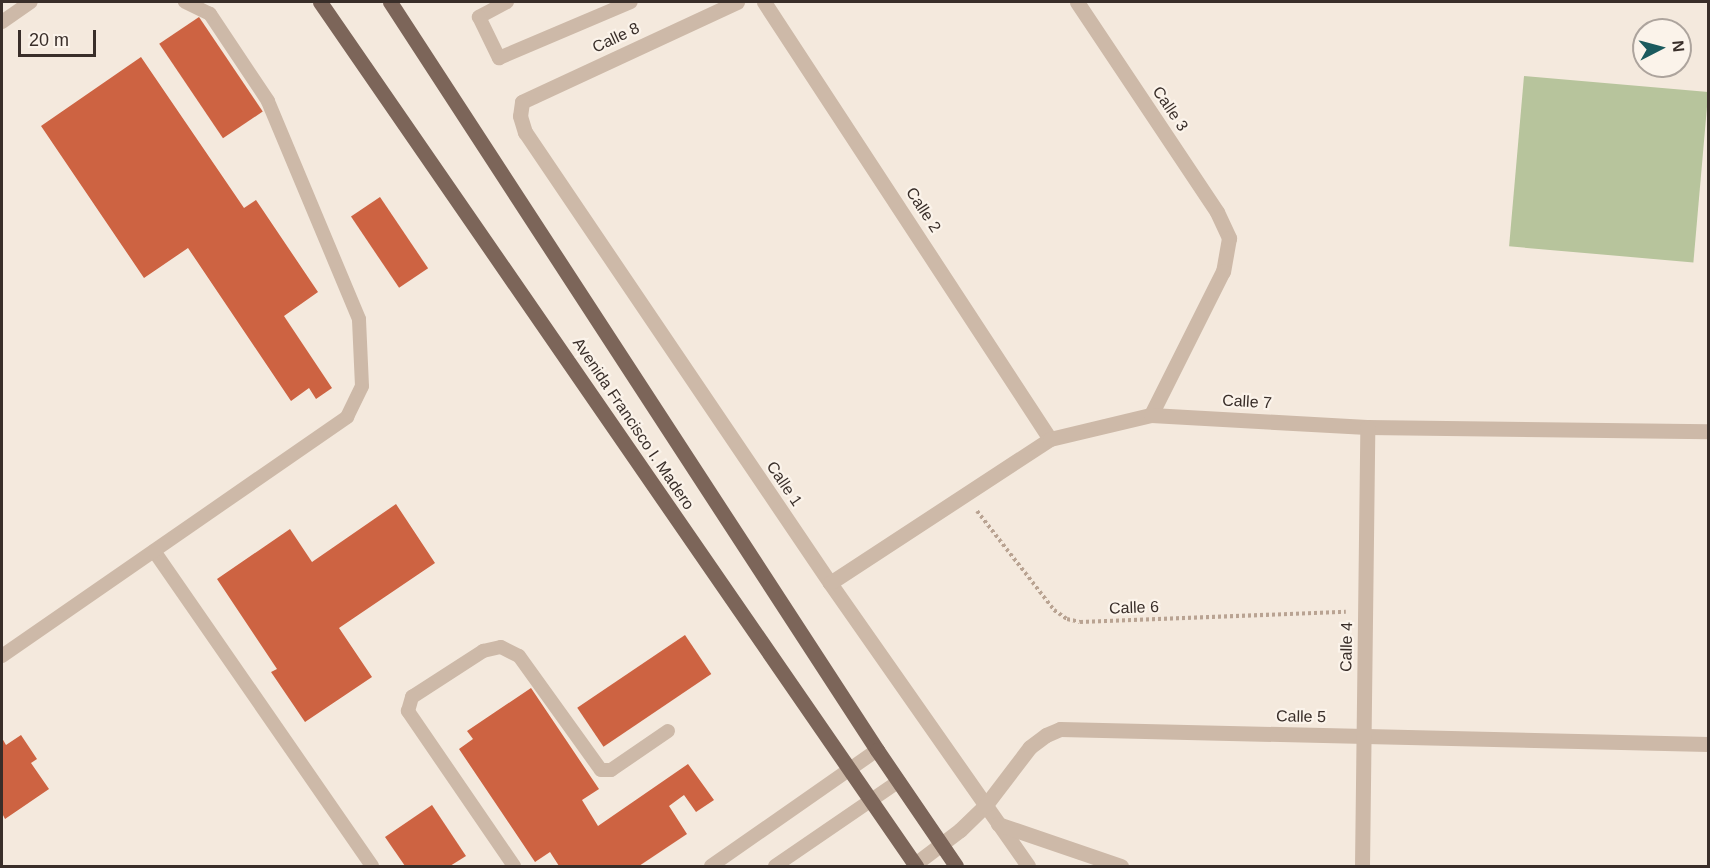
<!DOCTYPE html>
<style>
body{margin:0}
#map{position:relative;width:1710px;height:868px;overflow:hidden;background:#f4e9dd;font-family:Arial,sans-serif}
div>[style]{position:absolute}
[style*='--x']{left:calc(var(--x)*1px);top:calc(var(--y)*1px);width:calc(var(--w)*1px);rotate:calc(var(--a)*1deg)}
.green>*{inset:0;background:#b7c49c;transform-origin:0 0}
.building>*{inset:0;background:#cd6342;transform-origin:0 0}
.path>*{height:4px;margin-top:-2px;transform-origin:0;background:repeating-linear-gradient(90deg,#b9a392 0 3px,transparent 0 6px)}
.lane>*{height:14px;margin:-7px;padding:0 7px;transform-origin:7px;border-radius:7px;background:#cdb9a8}
.street>*{height:15px;margin:-7.5px;padding:0 7.5px;transform-origin:7.5px;border-radius:7.5px;background:#cdb9a8}
.primary>*{height:15px;margin:-7.5px;padding:0 7.5px;transform-origin:7.5px;border-radius:7.5px;background:#7c6559}
span{translate:-50% -50%;white-space:nowrap;text-align:center;line-height:1.15;-webkit-text-stroke:4.5px #fbf3ea;paint-order:stroke}
.street-label{font-size:16px;color:#392e29}
.frame{position:absolute;inset:0;border:3px solid #392e29;pointer-events:none}
.north{position:absolute;left:1632px;top:18px;width:60px;height:60px;box-sizing:border-box;background:#fbf3ea;border:2px solid #ada49d;border-radius:50%;rotate:84deg;font-size:16px;font-weight:700;line-height:24px;text-align:center;color:#392e29}
.north::after{content:'';display:block;margin:auto;width:21px;height:27px;background:#1b5a5e;clip-path:polygon(50% 0,100% 100%,50% 72%,0 100%)}
.scale{position:absolute;left:18px;top:30px;width:78px;height:27px;box-sizing:border-box;border:3px solid #392e29;border-top:0;padding-left:8px;font-size:18px;line-height:21px;white-space:nowrap;color:#392e29;-webkit-text-stroke:4px #fbf3ea;paint-order:stroke}
</style>
<div id="map">
<div class="green">
<div style="left:1524px;top:76px;width:185px;height:171px;rotate:5deg"></div>
</div>
<div class="building">
<div style="left:199px;top:17px;width:114px;height:48px;rotate:56deg"></div>
<div style="clip-path:polygon(141px 57px,244px 208px,256px 200px,318px 292px,284px 316px,332px 388px,316px 399px,309px 388px,291px 401px,188px 248px,144px 278px,41px 126px)"></div>
<div style="left:380px;top:197px;width:86px;height:35px;rotate:56deg"></div>
<div style="clip-path:polygon(396px 504px,435px 563px,339px 628px,372px 677px,305px 722px,271px 672px,277px 669px,217px 579px,290px 529px,312px 562px)"></div>
<div style="left:685px;top:635px;width:47px;height:130px;rotate:56deg"></div>
<div style="clip-path:polygon(531px 688px,599px 789px,582px 800px,598px 826px,688px 764px,714px 800px,696px 812px,684px 795px,669px 806px,687px 834px,639px 866px,559px 866px,550px 852px,535px 862px,459px 749px,473px 739px,467px 731px)"></div>
<div style="clip-path:polygon(21px 735px,37px 759px,31px 763px,49px 789px,5px 819px,2px 813px,2px 738px,6px 745px)"></div>
<div style="clip-path:polygon(432px 805px,466px 856px,450px 866px,405px 866px,385px 837px)"></div>
</div>
<div class="path">
<div style="--x:977;--y:511;--w:125;--a:52.1"></div>
<div style="--x:1054;--y:610;--w:16;--a:35"></div>
<div style="--x:1067;--y:619;--w:13;--a:13"></div>
<div style="--x:1080;--y:622;--w:266;--a:-2.2"></div>
</div>
<div class="lane">
<div style="--x:507;--y:2;--w:32;--a:152"></div>
<div style="--x:479;--y:17;--w:46;--a:64"></div>
<div style="--x:499;--y:58;--w:143;--a:-23"></div>
<div style="--x:2;--y:22;--w:35;--a:-35"></div>
<div style="--x:154;--y:551;--w:383;--a:55.3"></div>
<div style="--x:2;--y:656;--w:420;--a:-34.7"></div>
<div style="--x:347;--y:417;--w:34;--a:-64"></div>
<div style="--x:362;--y:386;--w:67;--a:-92.6"></div>
<div style="--x:359;--y:319;--w:236;--a:-112.7"></div>
<div style="--x:268;--y:101;--w:105;--a:-123.7"></div>
<div style="--x:210;--y:14;--w:28;--a:-154"></div>
<div style="--x:514;--y:866;--w:188;--a:-124.4"></div>
<div style="--x:408;--y:711;--w:15;--a:-74"></div>
<div style="--x:412;--y:697;--w:85;--a:-32.9"></div>
<div style="--x:483;--y:651;--w:18;--a:-13"></div>
<div style="--x:501;--y:647;--w:20;--a:27"></div>
<div style="--x:519;--y:656;--w:140;--a:54.3"></div>
<div style="--x:601;--y:770;--w:10;--a:0"></div>
<div style="--x:611;--y:770;--w:69;--a:-34.4"></div>
<div style="--x:711;--y:866;--w:203;--a:-34.9"></div>
<div style="--x:775;--y:866;--w:150;--a:-34.4"></div>
</div>
<div class="street">
<div style="--x:737;--y:2;--w:237;--a:155.1"></div>
<div style="--x:522;--y:102;--w:14;--a:98"></div>
<div style="--x:520;--y:116;--w:17;--a:73"></div>
<div style="--x:525;--y:132;--w:544;--a:55.93"></div>
<div style="--x:830;--y:583;--w:345;--a:55"></div>
<div style="--x:764;--y:2;--w:522;--a:56.8"></div>
<div style="--x:1077;--y:2;--w:252;--a:56.3"></div>
<div style="--x:1217;--y:212;--w:29;--a:65"></div>
<div style="--x:1229;--y:238;--w:34;--a:100"></div>
<div style="--x:1223;--y:271;--w:161;--a:116.6"></div>
<div style="--x:830;--y:583;--w:263;--a:-33.2"></div>
<div style="--x:1050;--y:439;--w:104;--a:-13.4"></div>
<div style="--x:1151;--y:415;--w:216;--a:3.2"></div>
<div style="--x:1367;--y:427;--w:341;--a:0.7"></div>
<div style="--x:998;--y:824;--w:130;--a:18.9"></div>
<div style="--x:915;--y:864;--w:56;--a:-37.1"></div>
<div style="--x:960;--y:830;--w:35;--a:-44"></div>
<div style="--x:985;--y:806;--w:74;--a:-52.7"></div>
<div style="--x:1030;--y:747;--w:20;--a:-37"></div>
<div style="--x:1046;--y:735;--w:15;--a:-23"></div>
<div style="--x:1060;--y:729;--w:648;--a:1.33"></div>
<div style="--x:1362;--y:866;--w:439;--a:-89.3"></div>
</div>
<div class="primary">
<div style="--x:320;--y:2;--w:1050;--a:55.4"></div>
<div style="--x:390;--y:2;--w:893;--a:56.93"></div>
<div style="--x:877;--y:750;--w:140;--a:55.7"></div>
</div>
<div class="street-label">
<span style="left:616px;top:38px;rotate:-25deg">Calle 8</span>
<span style="left:1170px;top:109px;rotate:56deg">Calle 3</span>
<span style="left:923px;top:210px;rotate:57deg">Calle 2</span>
<span style="left:1247px;top:402px;rotate:3deg">Calle 7</span>
<span style="left:633px;top:424px;rotate:56deg">Avenida Francisco I. Madero</span>
<span style="left:784px;top:484px;rotate:56deg">Calle 1</span>
<span style="left:1134px;top:608px;rotate:-2deg">Calle 6</span>
<span style="left:1347px;top:647px;rotate:-89deg">Calle 4</span>
<span style="left:1301px;top:717px;rotate:1deg">Calle 5</span>
</div>
<div class="frame"></div>
<div class="north">N</div>
<div class="scale">20 m</div>
</div>
